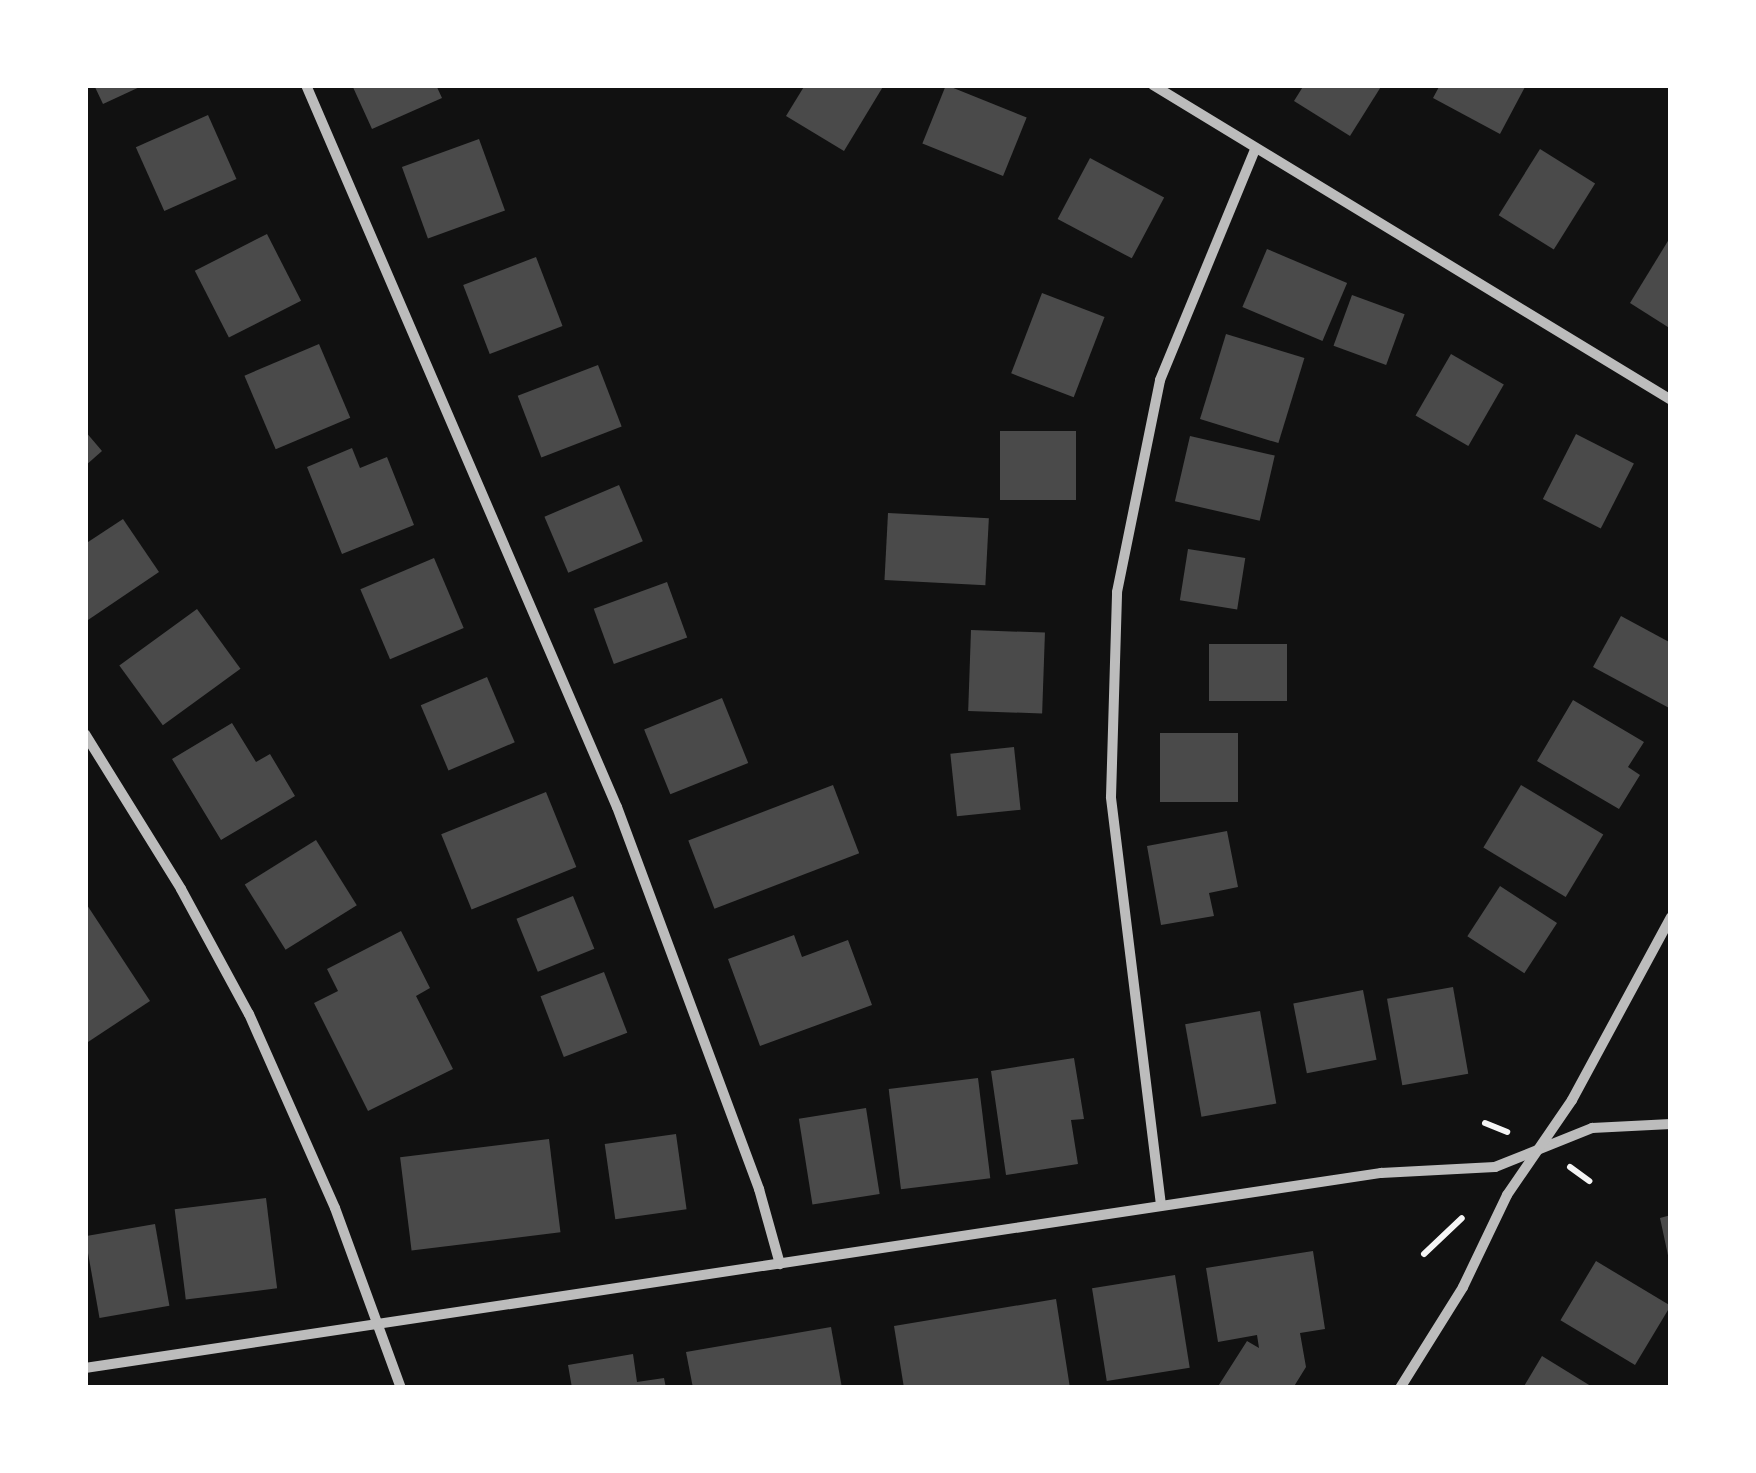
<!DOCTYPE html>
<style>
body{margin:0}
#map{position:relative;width:1756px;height:1473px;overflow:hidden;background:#111;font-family:"IBM Plex Sans",sans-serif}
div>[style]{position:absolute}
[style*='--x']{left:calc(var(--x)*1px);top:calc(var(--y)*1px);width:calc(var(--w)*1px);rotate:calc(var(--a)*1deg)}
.building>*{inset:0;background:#4a4a4a;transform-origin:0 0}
.path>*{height:6px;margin:-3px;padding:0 3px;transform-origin:3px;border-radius:3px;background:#f5f5f5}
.minor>*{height:10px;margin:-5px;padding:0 5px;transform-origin:5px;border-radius:5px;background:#bcbcbc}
span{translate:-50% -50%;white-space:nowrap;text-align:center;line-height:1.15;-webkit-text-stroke:10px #fff;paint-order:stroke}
.frame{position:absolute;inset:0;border:88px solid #fff;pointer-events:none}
</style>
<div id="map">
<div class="building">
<div style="clip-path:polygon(94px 85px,144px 85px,103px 104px)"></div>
<div style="clip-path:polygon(352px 85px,436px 85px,442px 98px,372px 129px)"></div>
<div style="clip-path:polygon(805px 85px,884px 85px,844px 151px,786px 116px)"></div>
<div style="left:946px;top:85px;width:87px;height:63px;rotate:22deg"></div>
<div style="clip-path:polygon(1304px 85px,1382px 85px,1350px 136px,1294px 101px)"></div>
<div style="clip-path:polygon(1440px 85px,1526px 85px,1500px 134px,1433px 98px)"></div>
<div style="left:208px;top:115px;width:70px;height:79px;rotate:66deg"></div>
<div style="left:479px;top:139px;width:76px;height:82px;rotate:70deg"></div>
<div style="left:1540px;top:149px;width:65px;height:78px;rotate:32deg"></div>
<div style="left:1090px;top:158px;width:84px;height:69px;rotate:28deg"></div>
<div style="left:267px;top:234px;width:75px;height:81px;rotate:63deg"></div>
<div style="clip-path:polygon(1671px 236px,1671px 329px,1630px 303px)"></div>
<div style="left:1267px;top:249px;width:87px;height:63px;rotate:23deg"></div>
<div style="left:536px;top:257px;width:74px;height:78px;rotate:69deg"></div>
<div style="left:1042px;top:293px;width:67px;height:86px;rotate:21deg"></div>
<div style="left:1352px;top:295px;width:56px;height:54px;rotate:20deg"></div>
<div style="left:1226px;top:334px;width:82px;height:89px;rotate:17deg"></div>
<div style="left:319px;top:344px;width:80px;height:81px;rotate:67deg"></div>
<div style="left:1451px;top:354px;width:61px;height:71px;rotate:30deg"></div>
<div style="left:598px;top:365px;width:66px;height:86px;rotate:69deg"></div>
<div style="clip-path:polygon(85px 431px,102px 451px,85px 466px)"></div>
<div style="left:1000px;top:431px;width:76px;height:69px"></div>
<div style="left:1576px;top:434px;width:65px;height:73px;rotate:27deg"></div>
<div style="left:1190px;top:436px;width:87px;height:67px;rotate:13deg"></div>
<div style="clip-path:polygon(352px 448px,360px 468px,387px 457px,414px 525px,342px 554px,307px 467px)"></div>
<div style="left:619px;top:485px;width:61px;height:81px;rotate:67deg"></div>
<div style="left:888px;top:513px;width:101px;height:67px;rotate:3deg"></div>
<div style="clip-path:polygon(123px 519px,159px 572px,88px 620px,85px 544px)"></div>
<div style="left:1188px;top:549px;width:58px;height:52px;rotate:9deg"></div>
<div style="left:434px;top:558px;width:76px;height:80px;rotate:67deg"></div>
<div style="left:667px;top:582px;width:59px;height:78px;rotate:70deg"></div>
<div style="left:197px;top:609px;width:74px;height:96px;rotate:54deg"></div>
<div style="clip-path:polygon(1621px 616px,1671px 643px,1671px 709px,1593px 667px)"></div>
<div style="left:971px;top:630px;width:74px;height:81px;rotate:2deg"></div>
<div style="left:1209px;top:644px;width:78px;height:57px"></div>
<div style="left:487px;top:677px;width:71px;height:72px;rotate:67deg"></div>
<div style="left:722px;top:698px;width:70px;height:84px;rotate:68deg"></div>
<div style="clip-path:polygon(1573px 700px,1644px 742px,1628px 767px,1640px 775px,1619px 809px,1537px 761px)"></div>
<div style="clip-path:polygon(232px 723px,256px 762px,270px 754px,295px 796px,221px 840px,172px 759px)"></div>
<div style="left:1160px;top:733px;width:78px;height:69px"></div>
<div style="left:1014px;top:747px;width:63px;height:64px;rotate:84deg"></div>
<div style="left:833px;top:785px;width:73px;height:155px;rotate:69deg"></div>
<div style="left:1521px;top:785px;width:96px;height:73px;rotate:31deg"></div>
<div style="left:546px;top:792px;width:81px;height:113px;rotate:68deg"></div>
<div style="clip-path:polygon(1227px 831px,1238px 887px,1209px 893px,1214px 916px,1161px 925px,1147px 846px)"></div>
<div style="left:316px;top:840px;width:77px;height:84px;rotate:58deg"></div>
<div style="left:1500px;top:886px;width:68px;height:60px;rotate:33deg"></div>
<div style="left:573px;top:896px;width:57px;height:61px;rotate:68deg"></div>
<div style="clip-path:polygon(87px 905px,150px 1001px,85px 1044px,85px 906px)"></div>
<div style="clip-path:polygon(401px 931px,430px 988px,416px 996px,453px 1069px,368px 1111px,314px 1003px,338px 991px,327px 969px)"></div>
<div style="clip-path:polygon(794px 935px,802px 957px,848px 940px,872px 1005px,760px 1046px,728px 959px)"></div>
<div style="left:604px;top:972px;width:65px;height:68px;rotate:69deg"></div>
<div style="left:1453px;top:987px;width:88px;height:67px;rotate:80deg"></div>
<div style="left:1363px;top:990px;width:71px;height:71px;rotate:79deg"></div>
<div style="left:1260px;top:1011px;width:94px;height:76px;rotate:80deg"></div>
<div style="clip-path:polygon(1074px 1058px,1084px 1119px,1071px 1120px,1078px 1164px,1006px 1175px,991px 1071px)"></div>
<div style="left:978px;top:1078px;width:101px;height:90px;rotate:83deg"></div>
<div style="left:866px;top:1108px;width:87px;height:68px;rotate:81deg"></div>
<div style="left:676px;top:1134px;width:76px;height:72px;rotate:82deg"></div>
<div style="left:549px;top:1139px;width:94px;height:150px;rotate:83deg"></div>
<div style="left:266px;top:1198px;width:91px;height:92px;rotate:83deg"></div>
<div style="clip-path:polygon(1671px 1215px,1671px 1260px,1669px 1260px,1660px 1218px)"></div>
<div style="left:155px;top:1224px;width:83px;height:71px;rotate:80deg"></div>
<div style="clip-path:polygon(1313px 1251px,1325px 1329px,1300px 1333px,1306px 1367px,1293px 1388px,1217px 1388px,1247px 1341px,1259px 1348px,1257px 1335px,1218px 1342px,1206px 1268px)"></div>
<div style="left:1596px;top:1261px;width:87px;height:69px;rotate:31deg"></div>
<div style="left:1175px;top:1275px;width:94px;height:84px;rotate:81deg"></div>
<div style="clip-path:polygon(1056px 1299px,1070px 1388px,904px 1388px,894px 1326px)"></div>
<div style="clip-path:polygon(831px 1327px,842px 1388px,693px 1388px,686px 1352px)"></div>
<div style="clip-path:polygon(633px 1354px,637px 1382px,664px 1378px,666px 1388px,572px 1388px,568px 1365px)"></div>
<div style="clip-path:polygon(1542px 1356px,1594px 1388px,1523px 1388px)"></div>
</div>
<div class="path">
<div style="--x:1485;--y:1123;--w:24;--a:22"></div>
<div style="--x:1570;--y:1167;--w:24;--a:36"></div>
<div style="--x:1424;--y:1254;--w:52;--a:-43.5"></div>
</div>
<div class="minor">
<div style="--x:306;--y:85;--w:786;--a:66.7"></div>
<div style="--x:617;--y:807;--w:408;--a:69.6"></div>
<div style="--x:759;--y:1189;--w:78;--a:74.4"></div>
<div style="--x:1153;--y:85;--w:606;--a:31.3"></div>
<div style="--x:85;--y:734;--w:182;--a:58.2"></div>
<div style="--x:181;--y:889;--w:142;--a:61.5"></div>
<div style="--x:249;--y:1014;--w:212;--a:66.1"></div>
<div style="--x:335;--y:1208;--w:192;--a:69.9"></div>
<div style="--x:1161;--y:1205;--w:411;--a:-97"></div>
<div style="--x:1111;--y:797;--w:205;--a:-88.3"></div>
<div style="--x:1117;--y:592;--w:216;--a:-78.5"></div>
<div style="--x:1160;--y:380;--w:249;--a:-67.6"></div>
<div style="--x:85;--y:1368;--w:1311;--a:-8.56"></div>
<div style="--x:1381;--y:1173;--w:114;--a:-3"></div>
<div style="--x:1495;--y:1167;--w:105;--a:-21.9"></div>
<div style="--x:1592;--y:1128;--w:79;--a:-2.9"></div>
<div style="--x:1400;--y:1388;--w:119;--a:-58"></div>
<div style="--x:1463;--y:1287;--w:102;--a:-64.4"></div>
<div style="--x:1507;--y:1195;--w:115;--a:-55.6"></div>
<div style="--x:1572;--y:1100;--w:208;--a:-61.6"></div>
</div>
<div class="frame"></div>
</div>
